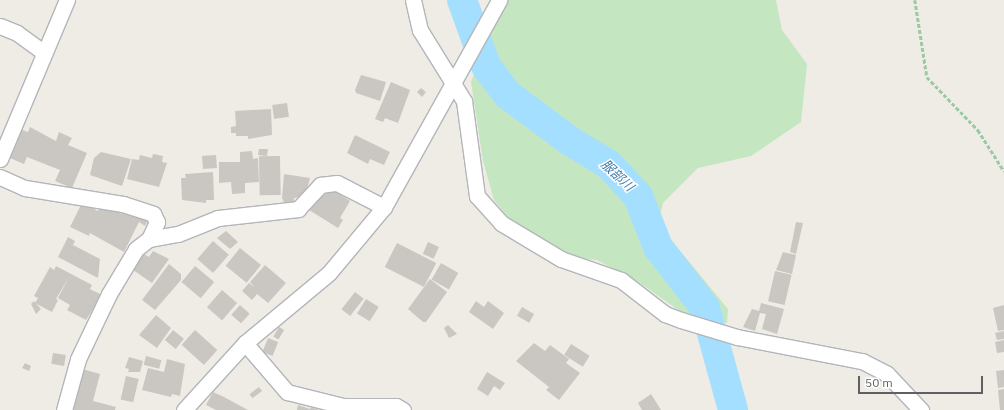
<!DOCTYPE html>
<meta charset="utf-8">
<style>
body{margin:0}
#map{position:relative;width:1004px;height:410px;overflow:hidden;background:#efece5;font-family:"IBM Plex Sans","Noto Sans JP",sans-serif}
div>[style]{position:absolute}
[style*='--x']{left:calc(var(--x)*1px);top:calc(var(--y)*1px);width:calc(var(--w)*1px);rotate:calc(var(--a)*1deg)}
.green>*{inset:0;background:#c4e7c1}
.river>*{height:30px;margin:-15px;padding:0 15px;transform-origin:15px;border-radius:15px;background:#a5dfff}
.building>*{inset:0;background:#cac7c2;transform-origin:0 0}
.path>*{height:2.5px;margin-top:-1.25px;transform-origin:0;background:repeating-linear-gradient(90deg,#9ac9a4 0 4px,transparent 0 6px)}
.roads{filter:drop-shadow(1px 0 #b2b6ba) drop-shadow(-1px 0 #b2b6ba) drop-shadow(0 1px #b2b6ba) drop-shadow(0 -1px #b2b6ba)}
.minor>*{height:15px;margin:-7.5px;padding:0 7.5px;transform-origin:7.5px;border-radius:7.5px;background:#fff}
span{translate:-50% -50%;white-space:nowrap;text-align:center;line-height:1.15;-webkit-text-stroke:3px #fff;paint-order:stroke}
.water-label{font-size:13px;color:#3c7bab;font-style:italic}
.scale{position:absolute;left:858px;top:376px;width:125px;height:18px;box-sizing:border-box;border:2px solid #5d6166;border-top:0;padding-left:5px;font-size:12px;line-height:14px;white-space:nowrap;color:#5d6166;-webkit-text-stroke:3px #fff;paint-order:stroke}
</style>
<div id="map">
<div class="green">
<div style="clip-path:polygon(509px 0,776px 0,782px 30px,807px 64px,801px 122px,751px 156px,698px 168px,663px 203px,658px 224px,728px 309px,727px 323px,681px 312px,640px 283px,597px 260px,572px 258px,515px 226px,494px 200px,483px 161px,471px 82px,492px 28px)"></div>
</div>
<div class="river">
<div style="--x:462;--y:0;--w:70;--a:70"></div>
<div style="--x:486;--y:66;--w:35;--a:53"></div>
<div style="--x:507;--y:94;--w:79;--a:36.7"></div>
<div style="--x:570;--y:141;--w:44;--a:31.2"></div>
<div style="--x:608;--y:164;--w:44;--a:46.8"></div>
<div style="--x:638;--y:196;--w:55;--a:68.6"></div>
<div style="--x:658;--y:247;--w:77;--a:52.4"></div>
<div style="--x:705;--y:308;--w:106;--a:74.6"></div>
</div>
<div class="building">
<div style="clip-path:polygon(361px 75px,386px 82px,380px 101px,356px 93px,355px 90px)"></div>
<div style="clip-path:polygon(391px 82px,410px 90px,398px 123px,385px 118px,383px 122px,375px 119px)"></div>
<div style="clip-path:polygon(421px 88px,426px 92px,422px 97px,417px 92px)"></div>
<div style="left:287px;top:103px;width:14px;height:15px;rotate:82deg"></div>
<div style="clip-path:polygon(271px 109px,272px 135px,248px 139px,248px 136px,236px 136px,236px 133px,231px 133px,231px 127px,236px 126px,235px 111px)"></div>
<div style="clip-path:polygon(30px 127px,56px 141px,59px 132px,72px 138px,68px 145px,87px 153px,72px 188px,55px 181px,60px 170px,27px 157px,24px 164px,10px 158px,22px 130px,28px 132px)"></div>
<div style="clip-path:polygon(355px 135px,390px 152px,384px 165px,370px 159px,368px 164px,347px 153px)"></div>
<div style="clip-path:polygon(259px 149px,268px 149px,267px 156px,258px 155px)"></div>
<div style="clip-path:polygon(252px 151px,253px 159px,258px 158px,259px 182px,245px 183px,245px 193px,232px 194px,231px 182px,219px 183px,219px 162px,240px 162px,240px 152px)"></div>
<div style="clip-path:polygon(101px 152px,131px 159px,122px 186px,90px 175px,94px 158px)"></div>
<div style="clip-path:polygon(153px 154px,163px 156px,162px 162px,167px 163px,159px 187px,127px 179px,132px 159px,139px 160px,140px 155px,152px 158px)"></div>
<div style="left:216px;top:155px;width:13px;height:14px;rotate:86deg"></div>
<div style="left:280px;top:156px;width:39px;height:21px;rotate:89deg"></div>
<div style="clip-path:polygon(213px 172px,214px 200px,206px 200px,206px 203px,182px 200px,181px 178px,186px 178px,185px 174px)"></div>
<div style="clip-path:polygon(284px 174px,310px 178px,305px 196px,294px 198px,294px 202px,284px 202px,282px 198px)"></div>
<div style="clip-path:polygon(330px 188px,350px 201px,340px 218px,343px 220px,338px 228px,309px 210px,320px 192px,325px 195px)"></div>
<div style="clip-path:polygon(82px 203px,98px 211px,101px 206px,123px 214px,125px 208px,148px 220px,145px 226px,139px 222px,124px 252px,90px 233px,89px 236px,70px 227px)"></div>
<div style="clip-path:polygon(796px 222px,803px 223px,796px 254px,790px 252px)"></div>
<div style="clip-path:polygon(226px 231px,238px 242px,230px 249px,217px 238px)"></div>
<div style="clip-path:polygon(68px 237px,75px 241px,73px 245px,100px 259px,98px 278px,58px 257px)"></div>
<div style="left:213px;top:241px;width:21px;height:24px;rotate:41deg"></div>
<div style="left:428px;top:242px;width:12px;height:13px;rotate:24deg"></div>
<div style="left:397px;top:243px;width:44px;height:27px;rotate:27deg"></div>
<div style="left:240px;top:248px;width:27px;height:23px;rotate:39deg"></div>
<div style="clip-path:polygon(153px 251px,169px 259px,152px 283px,133px 270px,144px 254px,149px 257px)"></div>
<div style="clip-path:polygon(783px 252px,796px 255px,792px 274px,776px 270px)"></div>
<div style="left:441px;top:263px;width:20px;height:19px;rotate:30deg"></div>
<div style="clip-path:polygon(169px 264px,181px 274px,181px 280px,155px 310px,142px 300px)"></div>
<div style="clip-path:polygon(265px 265px,286px 283px,268px 303px,257px 294px,252px 300px,242px 291px,249px 283px,254px 287px,250px 282px)"></div>
<div style="clip-path:polygon(56px 266px,92px 285px,90px 289px,102px 295px,86px 320px,67px 310px,70px 305px,58px 298px,69px 277px,56px 299px,58px 300px,52px 312px,35px 303px,38px 298px,34px 296px,50px 267px,54px 270px)"></div>
<div style="left:195px;top:266px;width:25px;height:21px;rotate:40deg"></div>
<div style="left:775px;top:271px;width:17px;height:31px;rotate:13deg"></div>
<div style="clip-path:polygon(430px 279px,447px 292px,426px 322px,423px 322px,408px 309px)"></div>
<div style="left:222px;top:290px;width:20px;height:23px;rotate:41deg"></div>
<div style="left:355px;top:292px;width:11px;height:22px;rotate:38deg"></div>
<div style="left:366px;top:299px;width:15px;height:17px;rotate:32deg"></div>
<div style="clip-path:polygon(34px 301px,41px 309px,36px 314px,31px 304px)"></div>
<div style="clip-path:polygon(476px 301px,484px 307px,488px 301px,504px 313px,493px 329px,469px 312px)"></div>
<div style="clip-path:polygon(761px 303px,784px 309px,777px 334px,762px 329px,766px 314px,760px 313px,755px 331px,743px 327px,752px 309px,759px 311px)"></div>
<div style="left:240px;top:305px;width:13px;height:13px;rotate:42deg"></div>
<div style="clip-path:polygon(1004px 305px,1004px 330px,998px 331px,993px 308px)"></div>
<div style="left:522px;top:307px;width:14px;height:10px;rotate:30deg"></div>
<div style="clip-path:polygon(156px 315px,171px 328px,157px 348px,139px 335px)"></div>
<div style="clip-path:polygon(448px 325px,457px 334px,449px 338px,444px 328px)"></div>
<div style="left:279px;top:327px;width:6px;height:11px;rotate:31deg"></div>
<div style="left:173px;top:330px;width:14px;height:13px;rotate:39deg"></div>
<div style="left:195px;top:330px;width:30px;height:20px;rotate:42deg"></div>
<div style="clip-path:polygon(1004px 331px,1004px 339px,997px 340px,995px 333px)"></div>
<div style="left:268px;top:338px;width:11px;height:15px;rotate:22deg"></div>
<div style="clip-path:polygon(1004px 340px,1004px 352px,997px 353px,995px 342px)"></div>
<div style="clip-path:polygon(534px 343px,545px 351px,550px 345px,569px 359px,566px 363px,580px 373px,559px 400px,546px 390px,549px 387px,516px 361px)"></div>
<div style="left:571px;top:344px;width:22px;height:13px;rotate:32deg"></div>
<div style="left:53px;top:353px;width:13px;height:11px;rotate:9deg"></div>
<div style="left:146px;top:356px;width:16px;height:9px;rotate:15deg"></div>
<div style="clip-path:polygon(129px 357px,143px 361px,140px 372px,128px 372px,129px 369px,125px 368px)"></div>
<div style="clip-path:polygon(167px 359px,185px 364px,180px 396px,172px 394px,171px 397px,142px 390px,148px 368px,164px 372px)"></div>
<div style="clip-path:polygon(25px 363px,31px 366px,29px 371px,22px 368px)"></div>
<div style="clip-path:polygon(82px 369px,100px 374px,93px 401px,116px 407px,115px 410px,71px 410px)"></div>
<div style="clip-path:polygon(1004px 370px,1004px 387px,998px 388px,996px 371px)"></div>
<div style="clip-path:polygon(487px 372px,505px 383px,500px 390px,494px 386px,488px 396px,477px 389px)"></div>
<div style="left:126px;top:376px;width:13px;height:24px;rotate:13deg"></div>
<div style="left:259px;top:387px;width:5px;height:12px;rotate:53deg"></div>
<div style="clip-path:polygon(1004px 389px,1004px 410px,1000px 410px,998px 390px)"></div>
<div style="clip-path:polygon(213px 392px,224px 397px,248px 410px,216px 410px,206px 405px)"></div>
<div style="clip-path:polygon(651px 394px,661px 410px,642px 410px,638px 403px)"></div>
<div style="clip-path:polygon(298px 405px,310px 409px,311px 407px,319px 410px,297px 410px)"></div>
</div>
<div class="path">
<div style="--x:915;--y:0;--w:78;--a:81.1"></div>
<div style="--x:927;--y:77;--w:74;--a:46.1"></div>
<div style="--x:978;--y:130;--w:49;--a:57.6"></div>
</div>
<div class="roads">
<div class="minor">
<div style="--x:413;--y:0;--w:31;--a:77"></div>
<div style="--x:420;--y:30;--w:84;--a:58.2"></div>
<div style="--x:464;--y:101;--w:96;--a:82.2"></div>
<div style="--x:477;--y:196;--w:36;--a:48"></div>
<div style="--x:501;--y:223;--w:70;--a:31"></div>
<div style="--x:561;--y:259;--w:64;--a:19.3"></div>
<div style="--x:621;--y:280;--w:56;--a:37.7"></div>
<div style="--x:665;--y:314;--w:17;--a:21"></div>
<div style="--x:681;--y:320;--w:59;--a:16.9"></div>
<div style="--x:737;--y:337;--w:127;--a:10.9"></div>
<div style="--x:862;--y:361;--w:28;--a:27"></div>
<div style="--x:887;--y:374;--w:50;--a:46.6"></div>
<div style="--x:0;--y:26;--w:18;--a:22"></div>
<div style="--x:17;--y:33;--w:34;--a:36"></div>
<div style="--x:0;--y:159;--w:173;--a:-67.2"></div>
<div style="--x:0;--y:177;--w:27;--a:24"></div>
<div style="--x:25;--y:188;--w:99;--a:9.3"></div>
<div style="--x:123;--y:204;--w:32;--a:18"></div>
<div style="--x:153;--y:214;--w:9;--a:63"></div>
<div style="--x:157;--y:222;--w:19;--a:115"></div>
<div style="--x:245;--y:343;--w:65;--a:49.4"></div>
<div style="--x:287;--y:392;--w:58;--a:14"></div>
<div style="--x:343;--y:406;--w:53;--a:0"></div>
<div style="--x:396;--y:406;--w:8;--a:30"></div>
<div style="--x:64;--y:410;--w:53;--a:-74.6"></div>
<div style="--x:78;--y:359;--w:72;--a:-64.5"></div>
<div style="--x:109;--y:294;--w:52;--a:-59"></div>
<div style="--x:136;--y:249;--w:16;--a:-38"></div>
<div style="--x:149;--y:239;--w:29;--a:-10"></div>
<div style="--x:178;--y:234;--w:43;--a:-21.8"></div>
<div style="--x:218;--y:218;--w:81;--a:-6.4"></div>
<div style="--x:298;--y:209;--w:33;--a:-47"></div>
<div style="--x:320;--y:185;--w:17;--a:-7"></div>
<div style="--x:337;--y:183;--w:53;--a:27.1"></div>
<div style="--x:184;--y:410;--w:91;--a:-47.7"></div>
<div style="--x:245;--y:343;--w:109;--a:-39.8"></div>
<div style="--x:329;--y:273;--w:86;--a:-50.2"></div>
<div style="--x:384;--y:207;--w:237;--a:-60.9"></div>
</div>
</div>
<div class="water-label">
<span style="left:617px;top:176px;rotate:43deg">服部川</span>
</div>
<div class="scale">50 m</div>
</div>
